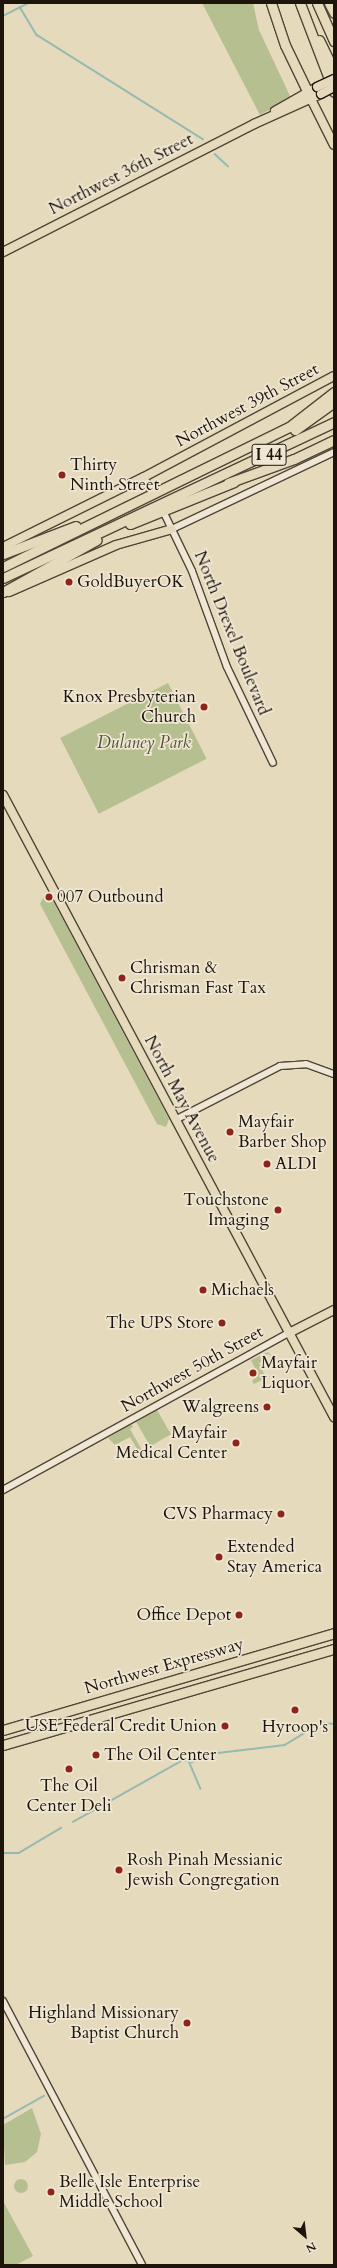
<!DOCTYPE html>
<style>
body{margin:0}
#map{position:relative;width:337px;height:2268px;overflow:hidden;background:#e6dabc;font-family:Cardo,serif}
div>[style]{position:absolute}
[style*='--x']{left:calc(var(--x)*1px);top:calc(var(--y)*1px);width:calc(var(--w)*1px);rotate:calc(var(--a)*1deg)}
.green>*{inset:0;background:#b6bf90;transform-origin:0 0}
.round{border-radius:50%}
.stream>*{height:1.5px;margin:-0.75px;padding:0 0.75px;transform-origin:0.75px;border-radius:0.75px;background:#96bab2}
.roads{filter:drop-shadow(1px 0 #4f4638) drop-shadow(-1px 0 #4f4638) drop-shadow(0 1px #4f4638) drop-shadow(0 -1px #4f4638)}
.minor>*{height:6px;margin:-3px;padding:0 3px;transform-origin:3px;border-radius:3px;background:#efe7d3}
.major>*{height:8px;margin:-4px;padding:0 4px;transform-origin:4px;border-radius:4px;background:#e6dabc}
.highway>*{height:9px;margin:-4.5px;padding:0 4.5px;transform-origin:4.5px;border-radius:4.5px;background:#e6dabc}
.bridges{filter:drop-shadow(1px 0 #1d150c) drop-shadow(-1px 0 #1d150c) drop-shadow(0 1px #1d150c) drop-shadow(0 -1px #1d150c)}
.major-bridge>*{height:8px;margin:-4px;padding:0 4px;transform-origin:4px;border-radius:4px;background:#e6dabc}
.dots>*{width:11px;height:11px;translate:-50% -50%;box-sizing:border-box;border:2px solid #efe7d3;border-radius:50%}
span{translate:-50% -50%;white-space:nowrap;text-align:center;line-height:1.15;-webkit-text-stroke:3.5px #efe7d3;paint-order:stroke}
.shield-label span{padding:1px 3px;background:#efe7d3;border:1px solid;border-radius:3px;-webkit-text-stroke-width:0}
.shield-label{font-size:16px;color:#1d150c;font-weight:700}
.street-label{font-size:17px;color:#1d150c}
.poi-label{font-size:17px;color:#1d150c}
.left{translate:0 -50%;text-align:left}
.right{translate:-100% -50%;text-align:right}
.park-label{font-size:17px;color:#53503a;font-style:italic}
.frame{position:absolute;inset:0;border:4px solid #1d150c;pointer-events:none}
.north{position:absolute;left:285px;top:2216px;width:40px;height:40px;-webkit-text-stroke:3px #efe7d3;paint-order:stroke;rotate:152deg;font-size:11px;font-weight:700;line-height:16px;text-align:center;color:#1d150c}
.north::after{content:'';display:block;margin:auto;width:14px;height:18px;background:#1d150c;clip-path:polygon(50% 0,100% 100%,50% 72%,0 100%)}
</style>
<div id="map">
<div class="green">
<div style="clip-path:polygon(202px 3px,253px 3px,259px 30px,291px 98px,260px 115px)"></div>
<div style="left:168px;top:683px;width:85px;height:121px;rotate:63deg"></div>
<div style="clip-path:polygon(44px 896px,51px 897px,169px 1119px,166px 1127px,157px 1124px,40px 904px)"></div>
<div style="clip-path:polygon(268px 1352px,272px 1356px,268px 1354px,260px 1358px,262px 1361px,259px 1363px,265px 1376px,270px 1376px,254px 1384px,252px 1381px,258px 1375px,251px 1360px)"></div>
<div style="left:157px;top:1410px;width:28px;height:24px;rotate:60deg"></div>
<div style="clip-path:polygon(131px 1424px,133px 1427px,130px 1429px,144px 1454px,141px 1456px,130px 1437px,115px 1445px,108px 1438px)"></div>
<div style="clip-path:polygon(32px 2108px,41px 2134px,37px 2152px,25px 2162px,5px 2165px,3px 2125px)"></div>
<div class="round" style="left:14px;top:2179px;width:14px;height:14px"></div>
<div style="clip-path:polygon(3px 2201px,33px 2256px,16px 2265px,3px 2265px)"></div>
</div>
<div class="stream">
<div style="--x:20;--y:7;--w:33;--a:59"></div>
<div style="--x:37;--y:35;--w:196;--a:32.1"></div>
<div style="--x:3;--y:16;--w:28;--a:-27"></div>
<div style="--x:215;--y:154;--w:18;--a:43"></div>
<div style="--x:189;--y:1761;--w:30;--a:67"></div>
<div style="--x:73;--y:1822;--w:126;--a:-29.4"></div>
<div style="--x:183;--y:1760;--w:9;--a:13"></div>
<div style="--x:192;--y:1762;--w:28;--a:-19"></div>
<div style="--x:218;--y:1753;--w:67;--a:-6.8"></div>
<div style="--x:285;--y:1745;--w:42;--a:-31.4"></div>
<div style="--x:321;--y:1723;--w:13;--a:4"></div>
<div style="--x:3;--y:1853;--w:16;--a:0"></div>
<div style="--x:19;--y:1853;--w:49;--a:-30.8"></div>
<div style="--x:3;--y:2119;--w:47;--a:-29.3"></div>
</div>
<div class="roads">
<div class="minor">
<div style="--x:144;--y:477;--w:13;--a:63"></div>
<div style="--x:164;--y:513;--w:64;--a:64.2"></div>
<div style="--x:192;--y:571;--w:102;--a:70"></div>
<div style="--x:227;--y:667;--w:106;--a:64.4"></div>
<div style="--x:172;--y:529;--w:179;--a:-25.4"></div>
<div style="--x:175;--y:1120;--w:118;--a:-27.2"></div>
<div style="--x:280;--y:1066;--w:26;--a:-4"></div>
<div style="--x:306;--y:1064;--w:30;--a:20"></div>
<div style="--x:3;--y:1490;--w:326;--a:-28.8"></div>
<div style="--x:3;--y:2001;--w:298;--a:62.2"></div>
</div>
<div class="major">
<div style="--x:311;--y:99;--w:51;--a:63.4"></div>
<div style="--x:275;--y:111;--w:48;--a:-29.7"></div>
<div style="--x:3;--y:252;--w:282;--a:-27"></div>
<div style="--x:254;--y:124;--w:73;--a:-24.1"></div>
<div style="--x:3;--y:547;--w:157;--a:-26.4"></div>
<div style="--x:144;--y:477;--w:215;--a:-28"></div>
<div style="--x:9;--y:592;--w:117;--a:-23.7"></div>
<div style="--x:116;--y:545;--w:58;--a:-15.9"></div>
<div style="--x:3;--y:795;--w:705;--a:61.98"></div>
<div style="--x:289;--y:1333;--w:51;--a:-27.1"></div>
</div>
<div class="highway">
<div style="--x:271;--y:3;--w:44;--a:71.6"></div>
<div style="--x:285;--y:45;--w:60;--a:64.3"></div>
<div style="--x:300;--y:3;--w:95;--a:69.1"></div>
<div style="--x:317;--y:3;--w:42;--a:65.9"></div>
<div style="--x:329;--y:3;--w:11;--a:63"></div>
<div style="--x:319;--y:40;--w:34;--a:64"></div>
<div style="--x:295;--y:430;--w:48;--a:-35.7"></div>
<div style="--x:228;--y:483;--w:70;--a:-20"></div>
<div style="--x:294;--y:459;--w:44;--a:-25.4"></div>
<div style="--x:130;--y:524;--w:112;--a:-22"></div>
<div style="--x:3;--y:554;--w:78;--a:-21"></div>
<div style="--x:3;--y:567;--w:318;--a:-26.1"></div>
<div style="--x:289;--y:427;--w:57;--a:-37.9"></div>
<div style="--x:3;--y:578;--w:366;--a:-25.2"></div>
<div style="--x:3;--y:592;--w:107;--a:-29"></div>
<div style="--x:3;--y:1730;--w:345;--a:-16.3"></div>
<div style="--x:3;--y:1745;--w:345;--a:-16.2"></div>
</div>
</div>
<div class="bridges">
<div class="major-bridge">
<div style="--x:317;--y:87;--w:19;--a:-25"></div>
<div style="--x:321;--y:94;--w:15;--a:-28"></div>
</div>
</div>
<div class="dots">
<div style="left:62px;top:475px;background:#8f2418"></div>
<div style="left:69px;top:582px;background:#8f2418"></div>
<div style="left:204px;top:707px;background:#8f2418"></div>
<div style="left:49px;top:897px;background:#8f2418"></div>
<div style="left:122px;top:978px;background:#8f2418"></div>
<div style="left:230px;top:1132px;background:#8f2418"></div>
<div style="left:267px;top:1164px;background:#8f2418"></div>
<div style="left:278px;top:1210px;background:#8f2418"></div>
<div style="left:203px;top:1290px;background:#8f2418"></div>
<div style="left:222px;top:1323px;background:#8f2418"></div>
<div style="left:253px;top:1373px;background:#8f2418"></div>
<div style="left:267px;top:1407px;background:#8f2418"></div>
<div style="left:236px;top:1443px;background:#8f2418"></div>
<div style="left:281px;top:1514px;background:#8f2418"></div>
<div style="left:219px;top:1557px;background:#8f2418"></div>
<div style="left:239px;top:1615px;background:#8f2418"></div>
<div style="left:295px;top:1710px;background:#8f2418"></div>
<div style="left:225px;top:1726px;background:#8f2418"></div>
<div style="left:96px;top:1755px;background:#8f2418"></div>
<div style="left:69px;top:1769px;background:#8f2418"></div>
<div style="left:119px;top:1870px;background:#8f2418"></div>
<div style="left:187px;top:2023px;background:#8f2418"></div>
<div style="left:51px;top:2192px;background:#8f2418"></div>
</div>
<div class="shield-label">
<span style="left:269px;top:455px">I 44</span>
</div>
<div class="street-label">
<span style="left:121px;top:174px;rotate:-27deg">Northwest 36th Street</span>
<span style="left:247px;top:405px;rotate:-28deg">Northwest 39th Street</span>
<span style="left:232px;top:633px;rotate:68deg">North Drexel Boulevard</span>
<span style="left:182px;top:1099px;rotate:62deg">North May Avenue</span>
<span style="left:192px;top:1369px;rotate:-29deg">Northwest 50th Street</span>
<span style="left:164px;top:1666px;rotate:-16deg">Northwest Expressway</span>
</div>
<div class="poi-label">
<span class="left" style="left:70px;top:475px">Thirty<br>Ninth Street</span>
<span class="left" style="left:77px;top:582px">GoldBuyerOK</span>
<span class="right" style="left:196px;top:707px">Knox Presbyterian<br>Church</span>
<span class="left" style="left:57px;top:897px">007 Outbound</span>
<span class="left" style="left:130px;top:978px">Chrisman &amp;<br>Chrisman Fast Tax</span>
<span class="left" style="left:238px;top:1132px">Mayfair<br>Barber Shop</span>
<span class="left" style="left:275px;top:1164px">ALDI</span>
<span class="right" style="left:269px;top:1210px">Touchstone<br>Imaging</span>
<span class="left" style="left:211px;top:1290px">Michaels</span>
<span class="right" style="left:214px;top:1323px">The UPS Store</span>
<span class="left" style="left:261px;top:1373px">Mayfair<br>Liquor</span>
<span class="right" style="left:259px;top:1407px">Walgreens</span>
<span class="right" style="left:227px;top:1443px">Mayfair<br>Medical Center</span>
<span class="right" style="left:273px;top:1514px">CVS Pharmacy</span>
<span class="left" style="left:227px;top:1557px">Extended<br>Stay America</span>
<span class="right" style="left:231px;top:1615px">Office Depot</span>
<span class="right" style="left:217px;top:1726px">USE Federal Credit Union</span>
<span style="left:295px;top:1727px">Hyroop's</span>
<span class="left" style="left:104px;top:1755px">The Oil Center</span>
<span style="left:69px;top:1796px">The Oil<br>Center Deli</span>
<span class="left" style="left:127px;top:1870px">Rosh Pinah Messianic<br>Jewish Congregation</span>
<span class="right" style="left:179px;top:2023px">Highland Missionary<br>Baptist Church</span>
<span class="left" style="left:59px;top:2192px">Belle Isle Enterprise<br>Middle School</span>
</div>
<div class="park-label">
<span style="left:144px;top:743px">Dulaney Park</span>
</div>
<div class="frame"></div>
<div class="north">N</div>
</div>
